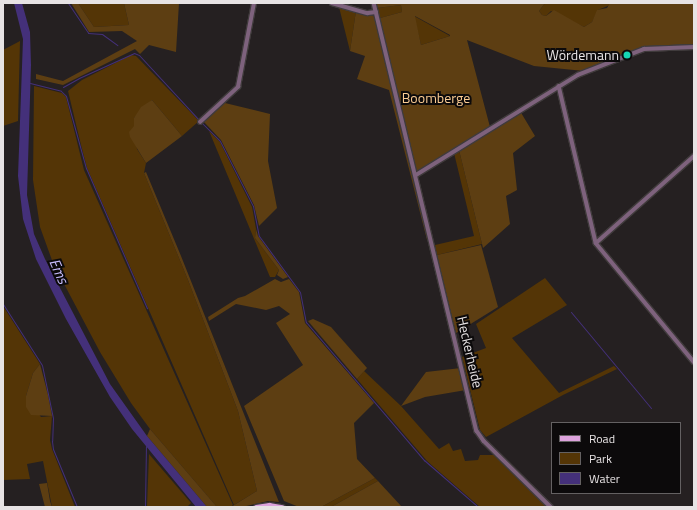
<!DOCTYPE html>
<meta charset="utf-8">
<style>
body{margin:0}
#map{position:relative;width:697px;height:510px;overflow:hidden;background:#252021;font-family:"Titillium Web",sans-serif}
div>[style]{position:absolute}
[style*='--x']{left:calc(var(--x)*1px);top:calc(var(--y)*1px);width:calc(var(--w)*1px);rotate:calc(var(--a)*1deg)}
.green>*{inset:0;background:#543506}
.forest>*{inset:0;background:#5d3e12}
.water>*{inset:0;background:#44307a}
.stream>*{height:1px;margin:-0.5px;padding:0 0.5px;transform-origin:0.5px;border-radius:0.5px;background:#44307a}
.roads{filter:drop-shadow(1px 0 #403b3c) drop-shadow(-1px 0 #403b3c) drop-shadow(0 1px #403b3c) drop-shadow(0 -1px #403b3c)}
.minor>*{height:3.5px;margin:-1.75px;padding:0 1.75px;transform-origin:1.75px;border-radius:1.75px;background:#7e627d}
.major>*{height:4.5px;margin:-2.25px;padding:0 2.25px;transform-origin:2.25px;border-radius:2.25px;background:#dca2dc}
.dots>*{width:11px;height:11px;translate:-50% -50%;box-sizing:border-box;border:2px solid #0c0a0b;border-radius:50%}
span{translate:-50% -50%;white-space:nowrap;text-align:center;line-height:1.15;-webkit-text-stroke:4px #0c0a0b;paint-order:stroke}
.poi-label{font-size:14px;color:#e7e3e4}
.right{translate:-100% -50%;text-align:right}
.park-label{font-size:14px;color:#fbcc93}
.street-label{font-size:14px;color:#e7e3e4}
.water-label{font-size:15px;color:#c5bafa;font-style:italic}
.frame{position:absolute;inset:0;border:4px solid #e7e3e4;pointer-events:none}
.legend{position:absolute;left:551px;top:422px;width:130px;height:72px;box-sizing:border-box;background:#0c0a0b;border:1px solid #646162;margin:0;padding:5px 7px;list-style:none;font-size:12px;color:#e7e3e4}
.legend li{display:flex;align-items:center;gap:8px;height:20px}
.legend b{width:20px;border:1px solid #646162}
</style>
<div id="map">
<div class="green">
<div style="clip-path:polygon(78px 3px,124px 3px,129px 25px,94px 27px)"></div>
<div style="clip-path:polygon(545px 3px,610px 3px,610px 5px,598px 10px,592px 22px,584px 27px,551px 11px,546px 16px,542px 15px,539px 11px)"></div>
<div style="clip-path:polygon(401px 5px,402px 12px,380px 18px,377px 8px)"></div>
<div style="clip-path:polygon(339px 7px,356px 11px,350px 51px)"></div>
<div style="clip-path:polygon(414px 16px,450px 36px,421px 45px)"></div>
<div style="clip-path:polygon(20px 41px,18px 121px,3px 126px,3px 50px)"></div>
<div style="clip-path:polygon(131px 55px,136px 56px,199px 121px,182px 136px,152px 100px,134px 118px,134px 126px,137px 149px,146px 163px,144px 173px,188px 280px,238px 411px,257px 491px,234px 505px,87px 168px,81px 145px,68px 91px,82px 80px)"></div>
<div style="clip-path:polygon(34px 86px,62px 93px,66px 97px,84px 170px,233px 505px,231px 507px,217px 507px,150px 429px,131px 403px,100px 352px,53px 263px,40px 227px,33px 180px)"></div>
<div style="clip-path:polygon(209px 131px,220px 142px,252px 207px,256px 229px,255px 238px,279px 270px,275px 277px,270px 277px)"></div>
<div style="clip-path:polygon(459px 150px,482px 244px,437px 255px,435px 245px,474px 236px,454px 153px)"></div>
<div style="clip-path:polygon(545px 278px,567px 305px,512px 338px,559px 393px,614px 366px,617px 369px,563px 395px,486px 437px,480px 430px,462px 357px,486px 348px,476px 324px)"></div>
<div style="clip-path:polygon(3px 306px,40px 364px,33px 373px,26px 396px,41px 417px,52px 416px,50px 440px,52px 449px,75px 507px,52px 507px,43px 461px,27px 464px,30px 479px,3px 480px)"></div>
<div style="clip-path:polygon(364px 371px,401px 406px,439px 449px,449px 443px,453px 451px,461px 449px,465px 461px,478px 460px,480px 455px,496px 455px,549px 507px,480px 507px,427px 461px,357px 379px)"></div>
<div style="clip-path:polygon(149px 454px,191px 503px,187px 507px,147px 507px)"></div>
<div style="clip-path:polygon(375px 478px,378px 481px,331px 507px,321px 507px)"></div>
</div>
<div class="forest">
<div style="clip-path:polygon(71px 3px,78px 3px,94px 27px,129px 25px,124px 3px,179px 3px,176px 52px,149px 45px,140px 54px,135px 49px,63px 85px,36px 79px,36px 74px,63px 81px,137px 41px,122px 31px,89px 32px)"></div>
<div style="clip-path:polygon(evenodd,376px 3px,545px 3px,539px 11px,542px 15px,546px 16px,554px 10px,584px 27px,592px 22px,597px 10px,607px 8px,610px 3px,694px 3px,694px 46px,644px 48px,584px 71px,534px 66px,467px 40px,490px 127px,415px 174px,430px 238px,427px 240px,389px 90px,357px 79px,365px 56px,350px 51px,356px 11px,380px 18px,402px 12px,401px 5px,377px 8px,376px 3px,415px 16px,450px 35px,450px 36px,421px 45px,415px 16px)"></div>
<div style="clip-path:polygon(152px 100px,182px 136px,146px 163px,130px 137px,129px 132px,134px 126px,134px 118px,141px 107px)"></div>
<div style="clip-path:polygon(225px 103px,270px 114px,268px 161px,277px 208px,259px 226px,254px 205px,221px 140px,204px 122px)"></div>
<div style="clip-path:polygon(520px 111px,535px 136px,513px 153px,517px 190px,506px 196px,510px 224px,483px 248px,459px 150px)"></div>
<div style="clip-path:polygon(146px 172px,181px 256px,279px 502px,268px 501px,242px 507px,231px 507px,257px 491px,238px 411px,188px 280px,144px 173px)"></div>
<div style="clip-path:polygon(256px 229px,258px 236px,288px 277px,283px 279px,277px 275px,279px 270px,255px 238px)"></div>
<div style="clip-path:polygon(481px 245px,498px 307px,456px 333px,437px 255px)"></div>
<div style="clip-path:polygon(275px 279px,281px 282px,289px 279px,299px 292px,305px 323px,374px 403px,354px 423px,357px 459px,375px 478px,321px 507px,299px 507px,284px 501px,244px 406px,303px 365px,276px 323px,290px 314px,279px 306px,266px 310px,236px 304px,209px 321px,208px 317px,238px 298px,245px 296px)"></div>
<div style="clip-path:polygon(313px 319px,331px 327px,367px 368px,357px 379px,308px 321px)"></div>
<div style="clip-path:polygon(40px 364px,48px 395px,52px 416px,31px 415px,26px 407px,26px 396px,33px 373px)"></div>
<div style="clip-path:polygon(461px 368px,466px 390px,425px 397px,401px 406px,426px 372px)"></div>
<div style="clip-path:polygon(150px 429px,217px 507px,207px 507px,147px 436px)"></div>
<div style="clip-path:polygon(378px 481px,402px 507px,331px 507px)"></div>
<div style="clip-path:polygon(47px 483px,50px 501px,52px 507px,45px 507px,39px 484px)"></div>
</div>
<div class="water">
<div style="clip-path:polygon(14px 3px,22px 3px,30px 32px,31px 65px,27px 195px,34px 234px,45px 259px,110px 384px,147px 436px,207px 507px,196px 507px,132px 429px,110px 397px,66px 319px,36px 259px,23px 219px,18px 176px,23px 39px)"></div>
</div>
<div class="stream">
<div style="--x:68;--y:3;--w:36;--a:56"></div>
<div style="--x:88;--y:33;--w:14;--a:4"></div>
<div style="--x:102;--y:34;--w:19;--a:36"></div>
<div style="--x:30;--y:83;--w:32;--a:14"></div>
<div style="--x:61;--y:91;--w:7;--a:45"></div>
<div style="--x:66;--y:96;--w:75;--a:74.5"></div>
<div style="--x:86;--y:168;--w:153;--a:66.5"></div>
<div style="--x:63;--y:87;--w:18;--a:-29"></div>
<div style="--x:79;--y:78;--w:60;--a:-24.4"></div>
<div style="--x:134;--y:53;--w:5;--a:22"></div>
<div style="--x:139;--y:55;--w:88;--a:47.3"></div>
<div style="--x:202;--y:123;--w:25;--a:45"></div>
<div style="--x:220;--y:141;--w:73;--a:63.1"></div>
<div style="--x:253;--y:206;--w:31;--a:79"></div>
<div style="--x:259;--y:236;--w:69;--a:53.8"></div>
<div style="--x:300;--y:292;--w:31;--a:79"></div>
<div style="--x:306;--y:322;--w:182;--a:49.5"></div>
<div style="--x:424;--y:460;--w:72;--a:41"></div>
<div style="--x:3;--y:304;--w:72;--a:57.4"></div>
<div style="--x:42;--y:365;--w:54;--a:78.3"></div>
<div style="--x:53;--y:418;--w:23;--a:92"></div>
<div style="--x:52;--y:441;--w:8;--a:83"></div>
<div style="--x:53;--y:449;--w:63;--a:67.5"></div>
<div style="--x:571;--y:312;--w:125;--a:50.2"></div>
<div style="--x:145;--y:507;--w:61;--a:-89.1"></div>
</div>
<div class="roads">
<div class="minor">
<div style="--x:332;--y:3;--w:37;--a:16"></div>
<div style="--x:368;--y:13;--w:8;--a:-7"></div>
<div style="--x:374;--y:3;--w:440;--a:76.5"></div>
<div style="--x:477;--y:431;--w:12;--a:55"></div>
<div style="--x:484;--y:441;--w:94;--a:44.6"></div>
<div style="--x:559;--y:86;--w:161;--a:76.7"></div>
<div style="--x:596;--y:243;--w:154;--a:50.5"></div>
<div style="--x:200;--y:122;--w:52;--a:-42.6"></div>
<div style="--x:238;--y:87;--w:86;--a:-79.2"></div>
<div style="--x:416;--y:175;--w:190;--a:-31.7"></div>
<div style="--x:578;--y:75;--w:71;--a:-21.5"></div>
<div style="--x:644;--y:49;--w:50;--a:-2.3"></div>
<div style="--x:596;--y:243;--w:131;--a:-41.6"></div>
</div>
<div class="major">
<div style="--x:256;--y:507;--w:13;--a:-9"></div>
<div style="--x:269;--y:505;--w:13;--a:9"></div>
</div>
</div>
<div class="dots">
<div style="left:627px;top:55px;background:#15d5b3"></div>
</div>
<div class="poi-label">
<span class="right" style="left:619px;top:55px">Wördemann</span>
</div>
<div class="park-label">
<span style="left:436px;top:98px">Boomberge</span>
</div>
<div class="street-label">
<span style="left:470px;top:352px;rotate:77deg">Heckerheide</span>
</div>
<div class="water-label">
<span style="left:59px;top:271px;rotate:66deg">Ems</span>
</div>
<div class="frame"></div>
<ul class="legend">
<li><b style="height:5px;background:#dca2dc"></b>Road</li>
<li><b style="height:11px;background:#543506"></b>Park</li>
<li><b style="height:11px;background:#44307a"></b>Water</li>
</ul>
</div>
